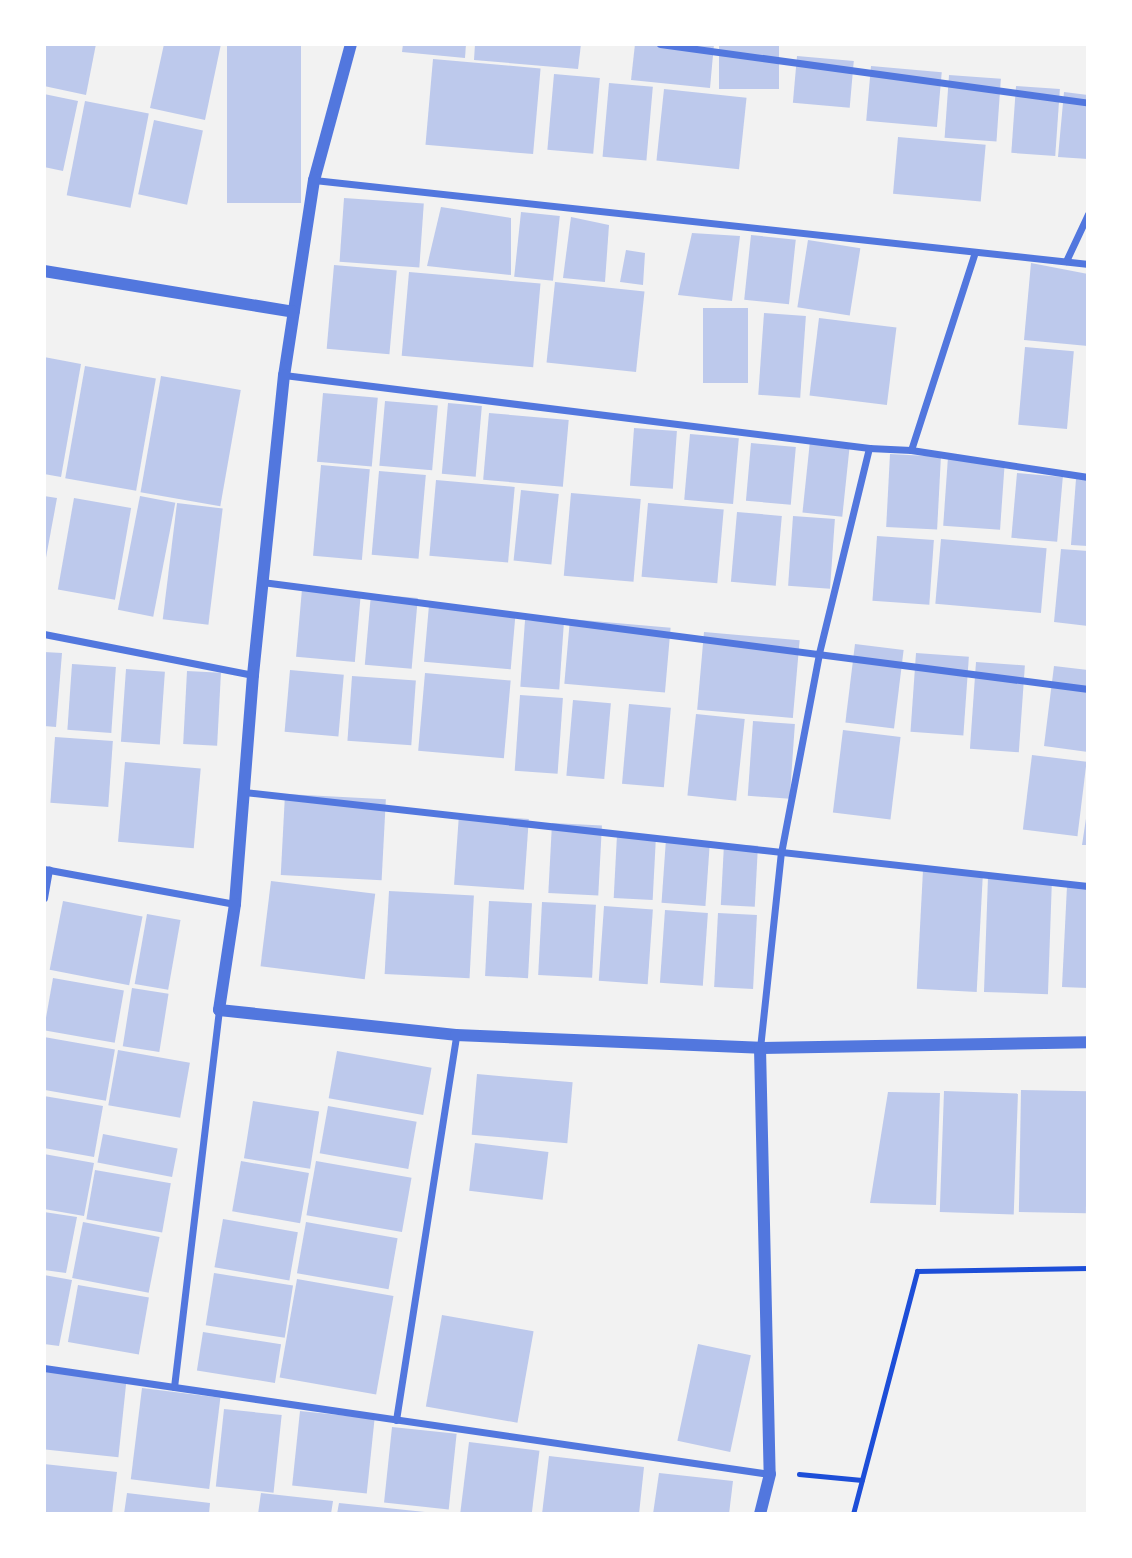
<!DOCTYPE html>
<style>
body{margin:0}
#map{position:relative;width:1132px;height:1558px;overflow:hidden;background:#f2f2f2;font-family:Mulish,sans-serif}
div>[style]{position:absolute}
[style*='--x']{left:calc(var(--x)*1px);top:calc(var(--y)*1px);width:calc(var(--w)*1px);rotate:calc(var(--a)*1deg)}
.building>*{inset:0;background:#bdc9ec;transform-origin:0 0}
.path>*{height:4.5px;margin:-2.25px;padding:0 2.25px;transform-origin:2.25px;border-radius:2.25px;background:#1d4ed8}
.minor>*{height:7px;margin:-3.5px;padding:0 3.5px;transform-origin:3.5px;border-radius:3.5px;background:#5277de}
.tertiary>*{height:12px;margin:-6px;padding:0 6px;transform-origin:6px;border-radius:6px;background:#5277de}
span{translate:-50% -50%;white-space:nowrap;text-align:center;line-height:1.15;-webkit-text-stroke:7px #fff;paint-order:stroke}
.frame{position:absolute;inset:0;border:46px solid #fff;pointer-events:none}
</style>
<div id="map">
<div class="building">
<div style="clip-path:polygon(44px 44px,96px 44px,86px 95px,44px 86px)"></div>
<div style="clip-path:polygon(164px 44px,221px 44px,205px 120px,150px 108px)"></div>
<div style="left:227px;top:44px;width:74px;height:159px"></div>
<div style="clip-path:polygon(403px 44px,466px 44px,465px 58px,402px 52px)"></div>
<div style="clip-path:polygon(475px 44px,581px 44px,578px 69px,474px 60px)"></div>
<div style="clip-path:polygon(635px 44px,714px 44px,710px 88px,631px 80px)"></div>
<div style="left:719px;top:44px;width:60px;height:45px"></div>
<div style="left:797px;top:56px;width:57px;height:47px;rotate:5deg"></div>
<div style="left:433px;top:59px;width:108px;height:86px;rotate:5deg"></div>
<div style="left:871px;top:66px;width:71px;height:55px;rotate:5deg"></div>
<div style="left:554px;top:74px;width:46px;height:76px;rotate:5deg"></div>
<div style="left:949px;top:75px;width:52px;height:63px;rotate:4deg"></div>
<div style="left:609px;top:83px;width:44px;height:74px;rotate:5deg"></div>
<div style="left:1016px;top:86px;width:44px;height:67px;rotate:4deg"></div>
<div style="left:664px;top:89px;width:83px;height:72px;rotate:6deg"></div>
<div style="clip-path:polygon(1064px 92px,1088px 95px,1088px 159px,1058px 157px)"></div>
<div style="clip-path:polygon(44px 94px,78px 101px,63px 171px,44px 167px)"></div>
<div style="left:85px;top:101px;width:65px;height:96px;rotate:11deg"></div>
<div style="left:154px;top:120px;width:50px;height:76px;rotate:12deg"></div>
<div style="left:898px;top:137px;width:88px;height:57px;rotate:5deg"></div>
<div style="left:344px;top:198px;width:80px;height:64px;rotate:4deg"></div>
<div style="clip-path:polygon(441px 207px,511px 218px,511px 275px,427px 266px)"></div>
<div style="left:521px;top:212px;width:39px;height:65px;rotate:6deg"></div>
<div style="clip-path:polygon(571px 217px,609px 225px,605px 282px,563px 278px)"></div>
<div style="clip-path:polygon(692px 233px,740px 236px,732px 301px,678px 295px)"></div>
<div style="left:751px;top:235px;width:45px;height:65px;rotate:6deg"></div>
<div style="left:808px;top:240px;width:53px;height:68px;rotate:9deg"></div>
<div style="clip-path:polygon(626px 250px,645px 253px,643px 285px,620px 282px)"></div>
<div style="clip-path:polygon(1031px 263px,1088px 274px,1088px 346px,1024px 340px)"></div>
<div style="left:334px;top:265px;width:63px;height:84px;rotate:5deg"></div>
<div style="left:409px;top:272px;width:132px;height:84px;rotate:5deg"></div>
<div style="left:555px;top:282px;width:90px;height:81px;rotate:6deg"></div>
<div style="left:703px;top:308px;width:45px;height:75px"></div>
<div style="left:764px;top:313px;width:42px;height:82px;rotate:4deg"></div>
<div style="left:819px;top:318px;width:78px;height:78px;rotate:7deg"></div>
<div style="left:1025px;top:347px;width:49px;height:78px;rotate:5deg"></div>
<div style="clip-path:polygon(44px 357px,81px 364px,61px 477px,44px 474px)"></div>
<div style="left:85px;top:366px;width:72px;height:114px;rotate:10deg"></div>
<div style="left:161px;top:376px;width:81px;height:118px;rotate:10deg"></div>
<div style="left:323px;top:393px;width:55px;height:69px;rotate:5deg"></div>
<div style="left:385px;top:401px;width:53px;height:65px;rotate:5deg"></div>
<div style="left:448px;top:403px;width:34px;height:71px;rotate:5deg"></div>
<div style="left:489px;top:413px;width:80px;height:67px;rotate:5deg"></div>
<div style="left:634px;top:428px;width:43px;height:58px;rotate:4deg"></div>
<div style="left:690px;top:434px;width:49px;height:66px;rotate:5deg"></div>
<div style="left:810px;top:441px;width:40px;height:72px;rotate:6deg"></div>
<div style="left:751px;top:443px;width:45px;height:58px;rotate:5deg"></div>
<div style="left:890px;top:454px;width:51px;height:73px;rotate:3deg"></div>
<div style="left:948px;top:457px;width:57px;height:69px;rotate:4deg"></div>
<div style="left:321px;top:465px;width:49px;height:91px;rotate:5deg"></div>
<div style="left:379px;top:471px;width:47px;height:84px;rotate:5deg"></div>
<div style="left:1017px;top:473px;width:46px;height:65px;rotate:5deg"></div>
<div style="clip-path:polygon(1076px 479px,1088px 480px,1088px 546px,1071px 545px)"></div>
<div style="left:436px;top:480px;width:79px;height:76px;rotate:5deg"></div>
<div style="left:521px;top:490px;width:38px;height:71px;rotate:6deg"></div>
<div style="left:571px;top:493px;width:70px;height:83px;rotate:5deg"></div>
<div style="clip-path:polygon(44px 496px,57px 498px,45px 563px,44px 563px)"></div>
<div style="left:140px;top:496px;width:36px;height:116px;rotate:11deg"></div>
<div style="left:74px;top:498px;width:58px;height:93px;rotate:10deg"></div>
<div style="left:177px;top:503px;width:46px;height:117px;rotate:7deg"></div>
<div style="left:648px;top:503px;width:76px;height:74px;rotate:5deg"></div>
<div style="left:737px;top:512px;width:45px;height:70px;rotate:5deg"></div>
<div style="left:793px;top:516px;width:42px;height:70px;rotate:4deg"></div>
<div style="left:877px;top:536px;width:57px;height:65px;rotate:4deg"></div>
<div style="left:941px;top:539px;width:106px;height:65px;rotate:5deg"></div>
<div style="clip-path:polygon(1061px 549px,1088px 551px,1088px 626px,1054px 622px)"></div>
<div style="left:302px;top:589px;width:59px;height:68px;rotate:5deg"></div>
<div style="left:371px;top:594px;width:47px;height:71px;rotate:5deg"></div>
<div style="left:429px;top:605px;width:87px;height:57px;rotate:5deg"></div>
<div style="left:570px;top:619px;width:101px;height:65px;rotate:5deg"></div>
<div style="left:525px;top:620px;width:39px;height:67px;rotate:4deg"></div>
<div style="left:704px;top:632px;width:96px;height:78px;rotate:5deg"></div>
<div style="left:855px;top:644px;width:49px;height:79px;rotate:7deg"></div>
<div style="clip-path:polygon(44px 652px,62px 653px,56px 727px,44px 726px)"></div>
<div style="left:916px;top:653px;width:53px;height:79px;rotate:4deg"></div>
<div style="left:976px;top:662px;width:49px;height:87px;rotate:4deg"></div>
<div style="left:72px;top:664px;width:44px;height:66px;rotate:4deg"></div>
<div style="clip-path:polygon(1054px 666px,1088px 670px,1088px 752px,1044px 746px)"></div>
<div style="left:126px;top:669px;width:39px;height:73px;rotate:4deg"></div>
<div style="left:290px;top:670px;width:54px;height:62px;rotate:5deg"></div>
<div style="left:187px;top:671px;width:34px;height:73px;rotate:3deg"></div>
<div style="left:425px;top:673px;width:86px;height:78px;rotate:5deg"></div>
<div style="left:352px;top:676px;width:64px;height:65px;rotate:4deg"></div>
<div style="left:520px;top:695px;width:43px;height:76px;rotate:4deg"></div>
<div style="left:573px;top:700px;width:38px;height:76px;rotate:5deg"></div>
<div style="left:629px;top:704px;width:42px;height:80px;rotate:5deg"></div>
<div style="left:696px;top:714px;width:49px;height:82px;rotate:6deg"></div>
<div style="left:753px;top:721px;width:42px;height:75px;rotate:4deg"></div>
<div style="left:843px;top:730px;width:58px;height:83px;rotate:7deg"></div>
<div style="left:55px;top:737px;width:58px;height:66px;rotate:4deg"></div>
<div style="left:1032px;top:755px;width:55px;height:75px;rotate:7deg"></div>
<div style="left:125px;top:762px;width:76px;height:80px;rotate:5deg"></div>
<div style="left:285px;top:794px;width:101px;height:81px;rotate:3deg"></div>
<div style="clip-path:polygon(1087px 812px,1088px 812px,1088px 845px,1082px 845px)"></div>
<div style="left:459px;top:814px;width:70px;height:71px;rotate:4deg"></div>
<div style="left:552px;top:823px;width:50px;height:70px;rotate:3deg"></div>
<div style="left:617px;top:835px;width:39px;height:63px;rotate:3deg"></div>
<div style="left:666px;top:839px;width:44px;height:64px;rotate:4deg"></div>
<div style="left:724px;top:844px;width:34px;height:61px;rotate:3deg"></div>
<div style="left:923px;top:870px;width:60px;height:119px;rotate:3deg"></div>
<div style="left:988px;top:877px;width:64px;height:115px;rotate:2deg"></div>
<div style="left:271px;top:881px;width:105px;height:86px;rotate:7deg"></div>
<div style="clip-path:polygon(1067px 886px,1088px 887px,1088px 988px,1062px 987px)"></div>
<div style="left:389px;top:891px;width:85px;height:83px;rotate:3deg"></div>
<div style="left:63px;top:901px;width:81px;height:70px;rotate:11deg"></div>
<div style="left:489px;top:901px;width:43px;height:75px;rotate:3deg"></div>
<div style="left:542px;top:902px;width:54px;height:73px;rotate:3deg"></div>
<div style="left:604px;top:906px;width:49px;height:75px;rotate:4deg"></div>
<div style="left:665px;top:910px;width:43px;height:73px;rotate:4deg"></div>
<div style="left:718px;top:913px;width:39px;height:74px;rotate:3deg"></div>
<div style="left:147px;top:914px;width:34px;height:71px;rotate:10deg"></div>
<div style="left:53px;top:978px;width:72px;height:53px;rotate:10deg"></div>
<div style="left:132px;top:988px;width:37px;height:59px;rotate:9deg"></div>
<div style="left:44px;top:1037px;width:72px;height:52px;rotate:10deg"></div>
<div style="left:118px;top:1050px;width:73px;height:56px;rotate:10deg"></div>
<div style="left:337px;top:1051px;width:96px;height:48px;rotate:10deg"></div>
<div style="left:477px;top:1074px;width:96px;height:61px;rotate:5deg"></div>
<div style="left:1021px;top:1090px;width:67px;height:122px;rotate:1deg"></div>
<div style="left:944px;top:1091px;width:74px;height:121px;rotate:2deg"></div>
<div style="clip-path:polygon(888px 1092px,940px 1093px,936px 1205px,870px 1203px)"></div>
<div style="clip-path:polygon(44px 1096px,103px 1106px,94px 1157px,44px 1148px)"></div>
<div style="left:253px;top:1101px;width:67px;height:58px;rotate:9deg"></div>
<div style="left:328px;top:1106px;width:90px;height:48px;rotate:10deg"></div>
<div style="left:103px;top:1134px;width:76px;height:29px;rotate:11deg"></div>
<div style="left:475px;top:1143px;width:74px;height:48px;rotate:7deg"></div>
<div style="clip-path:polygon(44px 1154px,94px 1163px,84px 1216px,44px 1209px)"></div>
<div style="left:241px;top:1161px;width:69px;height:51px;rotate:10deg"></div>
<div style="left:316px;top:1161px;width:97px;height:55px;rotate:10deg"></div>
<div style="left:95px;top:1170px;width:77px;height:50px;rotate:10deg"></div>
<div style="clip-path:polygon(44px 1212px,77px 1217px,66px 1273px,44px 1270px)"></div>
<div style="left:223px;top:1219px;width:76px;height:49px;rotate:10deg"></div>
<div style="left:83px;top:1222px;width:78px;height:57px;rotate:11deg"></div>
<div style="left:306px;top:1222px;width:93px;height:52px;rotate:10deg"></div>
<div style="left:214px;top:1273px;width:80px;height:53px;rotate:9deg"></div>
<div style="clip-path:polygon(44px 1275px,72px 1280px,59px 1346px,44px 1344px)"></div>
<div style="left:297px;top:1279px;width:98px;height:100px;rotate:10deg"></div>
<div style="left:78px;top:1285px;width:72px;height:58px;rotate:10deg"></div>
<div style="left:442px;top:1315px;width:93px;height:93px;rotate:10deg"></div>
<div style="left:203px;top:1332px;width:79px;height:39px;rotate:9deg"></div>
<div style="left:698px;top:1344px;width:54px;height:99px;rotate:12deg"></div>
<div style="left:44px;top:1371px;width:83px;height:78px;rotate:6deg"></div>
<div style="left:142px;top:1388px;width:79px;height:92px;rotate:7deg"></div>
<div style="left:224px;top:1409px;width:58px;height:78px;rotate:6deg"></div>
<div style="left:300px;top:1411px;width:75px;height:75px;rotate:6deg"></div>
<div style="left:392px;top:1427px;width:65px;height:76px;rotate:6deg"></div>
<div style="left:469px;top:1442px;width:71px;height:72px;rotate:7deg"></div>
<div style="clip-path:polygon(549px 1456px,644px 1467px,639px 1514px,542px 1514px)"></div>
<div style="clip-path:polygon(44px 1464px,117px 1472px,112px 1514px,44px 1514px)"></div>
<div style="clip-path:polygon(659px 1473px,733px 1481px,729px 1514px,653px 1514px)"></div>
<div style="clip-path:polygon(127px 1493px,210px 1503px,209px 1514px,124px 1514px)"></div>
<div style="clip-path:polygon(261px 1493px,333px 1501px,331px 1514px,258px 1514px)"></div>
<div style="clip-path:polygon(339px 1503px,425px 1512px,425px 1514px,337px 1514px)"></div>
</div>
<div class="path">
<div style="--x:799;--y:1474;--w:63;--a:5.4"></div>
<div style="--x:853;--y:1514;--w:251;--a:-75.2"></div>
<div style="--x:917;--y:1271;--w:171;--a:-1"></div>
</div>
<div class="minor">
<div style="--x:660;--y:44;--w:432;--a:7.8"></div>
<div style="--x:314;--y:180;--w:779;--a:6.19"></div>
<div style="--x:1066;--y:261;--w:52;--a:-64.9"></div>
<div style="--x:284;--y:375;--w:590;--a:7.11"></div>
<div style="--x:869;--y:448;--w:42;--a:2.7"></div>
<div style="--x:911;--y:450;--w:179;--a:8.7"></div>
<div style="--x:911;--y:450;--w:208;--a:-72.1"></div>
<div style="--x:262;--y:582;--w:833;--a:7.38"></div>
<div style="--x:44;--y:634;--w:213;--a:11.1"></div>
<div style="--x:244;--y:792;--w:849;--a:6.36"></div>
<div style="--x:44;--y:869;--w:194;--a:10.4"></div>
<div style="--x:44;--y:898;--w:29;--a:-80"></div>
<div style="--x:760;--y:1048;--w:196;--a:-83.9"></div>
<div style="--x:781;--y:853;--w:204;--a:-79.2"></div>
<div style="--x:819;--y:653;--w:211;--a:-76.3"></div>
<div style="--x:44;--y:1368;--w:734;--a:8.31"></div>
<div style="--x:174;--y:1387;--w:380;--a:-83.2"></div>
<div style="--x:396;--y:1420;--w:390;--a:-81.1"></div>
</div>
<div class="tertiary">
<div style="--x:351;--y:44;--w:141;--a:105.2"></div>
<div style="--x:314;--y:180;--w:197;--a:98.7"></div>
<div style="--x:284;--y:375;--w:302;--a:95.9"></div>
<div style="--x:253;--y:675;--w:230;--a:94.5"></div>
<div style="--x:235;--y:904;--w:107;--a:98.6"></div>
<div style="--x:219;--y:1010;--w:238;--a:6"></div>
<div style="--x:456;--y:1035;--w:304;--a:2.4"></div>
<div style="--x:760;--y:1048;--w:328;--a:-1"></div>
<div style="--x:44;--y:271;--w:253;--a:9.3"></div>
<div style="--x:760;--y:1048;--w:426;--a:88.7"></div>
<div style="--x:770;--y:1474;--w:41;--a:104"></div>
</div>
<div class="frame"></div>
</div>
